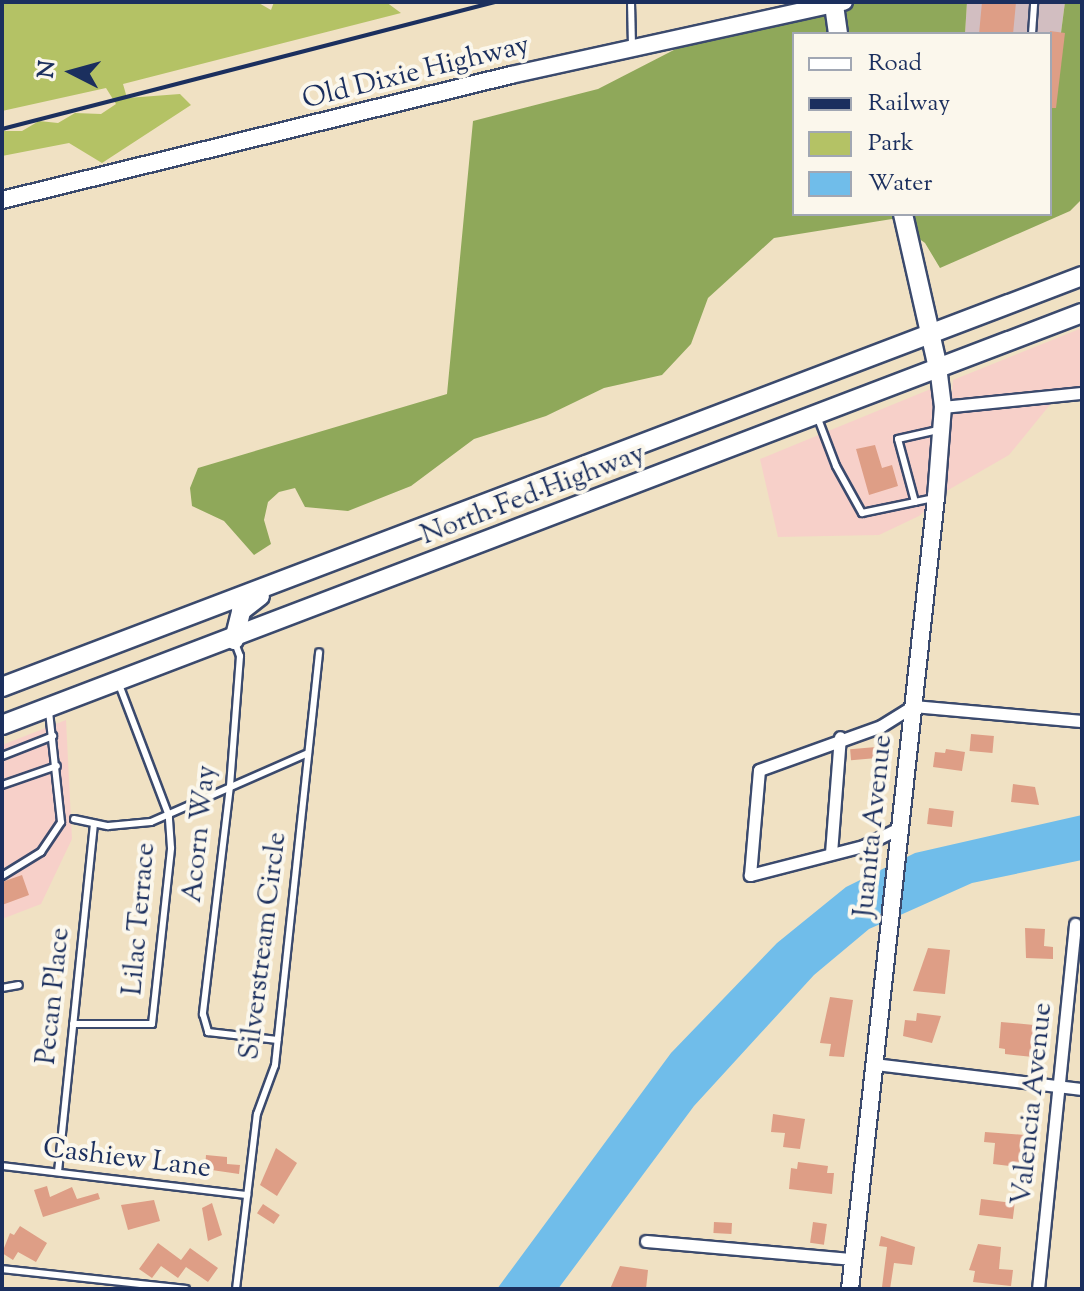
<!DOCTYPE html>
<style>
body{margin:0}
#map{position:relative;width:1084px;height:1291px;overflow:hidden;background:#f0e1c3;font-family:"Sorts Mill Goudy",serif}
div>[style]{position:absolute}
[style*='--x']{left:calc(var(--x)*1px);top:calc(var(--y)*1px);width:calc(var(--w)*1px);rotate:calc(var(--a)*1deg)}
.built>*{inset:0;background:#f7d0c9}
.industrial>*{inset:0;background:#d2bec1}
.green>*{inset:0;background:#b4c265}
.forest>*{inset:0;background:#8fa85a}
.water>*{inset:0;background:#70bdea}
.building>*{inset:0;background:#de9e86;transform-origin:0 0}
.roads{filter:drop-shadow(2px 0 #3b4a6d) drop-shadow(-2px 0 #3b4a6d) drop-shadow(0 2px #3b4a6d) drop-shadow(0 -2px #3b4a6d)}
.lane>*{height:6px;margin:-3px;padding:0 3px;transform-origin:3px;border-radius:3px;background:#fff}
.street>*{height:11px;margin:-5.5px;padding:0 5.5px;transform-origin:5.5px;border-radius:5.5px;background:#fff}
.secondary>*{height:16px;margin:-8px;padding:0 8px;transform-origin:8px;border-radius:8px;background:#fff}
.primary>*{height:18px;margin:-9px;padding:0 9px;transform-origin:9px;border-radius:9px;background:#fff}
.rail>*{height:4px;margin:-2px;padding:0 2px;transform-origin:2px;border-radius:2px;background:#1b2f5e}
span{translate:-50% -50%;white-space:nowrap;text-align:center;line-height:1.15;-webkit-text-stroke:8px #fbf7ec;paint-order:stroke}
.street-label{font-size:28px;color:#1b2f5e}
.frame{position:absolute;inset:0;border:4px solid #1b2f5e;pointer-events:none}
.legend{position:absolute;left:792px;top:32px;width:260px;height:184px;box-sizing:border-box;background:#fbf7ec;border:2px solid #a1a7b3;margin:0;padding:10px 14px;list-style:none;font-size:24px;color:#1b2f5e}
.legend li{display:flex;align-items:center;gap:16px;height:40px}
.legend b{width:40px;border:2px solid #a1a7b3}
.north{position:absolute;left:32px;top:32px;width:80px;height:80px;-webkit-text-stroke:6px #fbf7ec;paint-order:stroke;rotate:276deg;font-size:22px;font-weight:700;line-height:32px;text-align:center;color:#1b2f5e}
.north::after{content:'';display:block;margin:auto;width:28px;height:36px;background:#1b2f5e;clip-path:polygon(50% 0,100% 100%,50% 72%,0 100%)}
</style>
<div id="map">
<div class="built">
<div style="clip-path:polygon(1082px 328px,1082px 387px,951px 401px,953px 380px)"></div>
<div style="clip-path:polygon(938px 386px,926px 510px,919px 516px,879px 535px,778px 537px,760px 459px)"></div>
<div style="clip-path:polygon(1053px 401px,1009px 455px,943px 493px,950px 414px)"></div>
<div style="clip-path:polygon(66px 720px,72px 839px,41px 904px,2px 919px,2px 745px)"></div>
</div>
<div class="industrial">
<div style="clip-path:polygon(967px 2px,1065px 2px,1050px 117px,1050px 34px,965px 34px)"></div>
</div>
<div class="green">
<div style="clip-path:polygon(2px 2px,257px 2px,271px 10px,274px 2px,386px 2px,401px 13px,123px 84px,127px 98px,180px 94px,191px 105px,102px 163px,69px 143px,2px 156px,2px 131px,22px 131px,39px 121px,58px 123px,75px 113px,101px 114px,116px 104px,106px 88px,2px 111px)"></div>
</div>
<div class="forest">
<div style="clip-path:polygon(823px 2px,967px 2px,965px 34px,794px 34px,794px 214px,1050px 214px,1050px 117px,1065px 2px,1082px 2px,1082px 199px,1070px 211px,940px 268px,925px 243px,892px 219px,774px 238px,708px 298px,691px 344px,662px 375px,604px 388px,546px 416px,474px 439px,411px 486px,348px 511px,305px 507px,295px 488px,279px 492px,268px 502px,264px 520px,271px 544px,254px 555px,224px 521px,192px 506px,190px 488px,198px 468px,447px 394px,473px 121px,598px 89px,703px 35px)"></div>
</div>
<div class="water">
<div style="clip-path:polygon(1082px 815px,1082px 860px,972px 883px,869px 929px,814px 975px,694px 1106px,558px 1289px,497px 1289px,671px 1053px,777px 943px,846px 887px,915px 853px)"></div>
</div>
<div class="building">
<div style="clip-path:polygon(982px 2px,1016px 2px,1013px 34px,979px 34px)"></div>
<div style="clip-path:polygon(1050px 31px,1065px 33px,1056px 108px,1050px 108px)"></div>
<div style="clip-path:polygon(875px 445px,882px 468px,892px 465px,898px 486px,869px 495px,856px 449px)"></div>
<div style="left:971px;top:734px;width:23px;height:17px;rotate:5deg"></div>
<div style="left:876px;top:747px;width:11px;height:26px;rotate:85deg"></div>
<div style="clip-path:polygon(946px 749px,965px 752px,962px 771px,933px 767px,935px 752px,945px 753px)"></div>
<div style="clip-path:polygon(1013px 784px,1035px 787px,1039px 805px,1011px 802px)"></div>
<div style="left:929px;top:808px;width:25px;height:16px;rotate:7deg"></div>
<div style="clip-path:polygon(22px 875px,29px 895px,2px 905px,2px 882px)"></div>
<div style="clip-path:polygon(1025px 928px,1045px 929px,1044px 946px,1053px 947px,1053px 959px,1026px 958px)"></div>
<div style="clip-path:polygon(928px 948px,950px 950px,945px 994px,913px 991px)"></div>
<div style="clip-path:polygon(830px 997px,853px 1000px,844px 1057px,829px 1056px,831px 1044px,820px 1043px)"></div>
<div style="clip-path:polygon(917px 1013px,941px 1016px,932px 1043px,903px 1036px,905px 1020px,916px 1021px)"></div>
<div style="clip-path:polygon(1001px 1022px,1034px 1025px,1033px 1057px,1005px 1054px,1005px 1049px,999px 1048px)"></div>
<div style="clip-path:polygon(773px 1114px,805px 1119px,800px 1149px,783px 1147px,785px 1133px,771px 1132px)"></div>
<div style="clip-path:polygon(985px 1132px,1025px 1135px,1018px 1167px,993px 1164px,995px 1143px,984px 1142px)"></div>
<div style="clip-path:polygon(276px 1148px,297px 1163px,277px 1196px,260px 1185px)"></div>
<div style="clip-path:polygon(206px 1155px,227px 1157px,227px 1164px,240px 1165px,239px 1174px,205px 1169px)"></div>
<div style="clip-path:polygon(798px 1162px,828px 1166px,827px 1173px,834px 1173px,832px 1194px,789px 1189px,791px 1168px,797px 1169px)"></div>
<div style="clip-path:polygon(47px 1186px,50px 1197px,72px 1187px,77px 1199px,98px 1193px,100px 1199px,43px 1217px,34px 1190px)"></div>
<div style="left:981px;top:1199px;width:34px;height:16px;rotate:7deg"></div>
<div style="clip-path:polygon(154px 1200px,160px 1221px,128px 1230px,121px 1205px)"></div>
<div style="clip-path:polygon(212px 1203px,222px 1235px,208px 1241px,202px 1208px)"></div>
<div style="left:263px;top:1204px;width:20px;height:11px;rotate:33deg"></div>
<div style="left:714px;top:1222px;width:18px;height:11px;rotate:3deg"></div>
<div style="left:813px;top:1222px;width:14px;height:21px;rotate:8deg"></div>
<div style="clip-path:polygon(20px 1226px,47px 1243px,36px 1262px,18px 1252px,13px 1260px,2px 1253px,10px 1233px,14px 1235px)"></div>
<div style="clip-path:polygon(881px 1236px,915px 1247px,912px 1265px,894px 1263px,890px 1289px,882px 1287px,887px 1247px,879px 1246px)"></div>
<div style="clip-path:polygon(158px 1243px,181px 1260px,190px 1248px,218px 1268px,208px 1282px,186px 1267px,178px 1278px,161px 1266px,152px 1278px,139px 1269px)"></div>
<div style="clip-path:polygon(978px 1244px,1001px 1247px,999px 1269px,1013px 1270px,1011px 1286px,973px 1282px,975px 1271px,969px 1270px)"></div>
<div style="clip-path:polygon(620px 1266px,648px 1270px,646px 1289px,610px 1289px)"></div>
</div>
<div class="roads">
<div class="lane">
<div style="--x:631;--y:2;--w:44;--a:88.7"></div>
<div style="--x:1032;--y:34;--w:32;--a:-86"></div>
<div style="--x:817;--y:416;--w:53;--a:69.2"></div>
<div style="--x:836;--y:466;--w:54;--a:61"></div>
<div style="--x:862;--y:513;--w:74;--a:-11.8"></div>
<div style="--x:915;--y:502;--w:65;--a:-105.1"></div>
<div style="--x:898;--y:439;--w:41;--a:-12.7"></div>
<div style="--x:235;--y:643;--w:14;--a:69"></div>
<div style="--x:240;--y:656;--w:130;--a:94.4"></div>
<div style="--x:230;--y:786;--w:230;--a:96.8"></div>
<div style="--x:203;--y:1014;--w:19;--a:74"></div>
<div style="--x:208;--y:1032;--w:70;--a:6.5"></div>
<div style="--x:2;--y:756;--w:55;--a:-21.4"></div>
<div style="--x:2;--y:785;--w:58;--a:-19.1"></div>
<div style="--x:74;--y:819;--w:35;--a:12"></div>
<div style="--x:108;--y:826;--w:43;--a:-5.3"></div>
<div style="--x:151;--y:822;--w:171;--a:-23.7"></div>
<div style="--x:2;--y:876;--w:46;--a:-31.6"></div>
<div style="--x:41;--y:852;--w:36;--a:-56"></div>
<div style="--x:61;--y:822;--w:112;--a:-96.2"></div>
<div style="--x:2;--y:988;--w:17;--a:-10"></div>
<div style="--x:73;--y:1024;--w:79;--a:0"></div>
<div style="--x:152;--y:1024;--w:177;--a:-83.8"></div>
<div style="--x:171;--y:848;--w:32;--a:-94"></div>
<div style="--x:169;--y:816;--w:143;--a:-110.8"></div>
<div style="--x:2;--y:1166;--w:247;--a:6.8"></div>
<div style="--x:58;--y:1172;--w:349;--a:-84.1"></div>
<div style="--x:2;--y:1269;--w:185;--a:6.2"></div>
<div style="--x:236;--y:1289;--w:176;--a:-83.2"></div>
<div style="--x:257;--y:1114;--w:52;--a:-69.8"></div>
<div style="--x:275;--y:1065;--w:415;--a:-83.9"></div>
</div>
<div class="street">
<div style="--x:943;--y:407;--w:140;--a:-5.8"></div>
<div style="--x:899;--y:828;--w:40;--a:153.4"></div>
<div style="--x:863;--y:846;--w:117;--a:165.6"></div>
<div style="--x:750;--y:875;--w:105;--a:-85.1"></div>
<div style="--x:759;--y:770;--w:130;--a:-19.8"></div>
<div style="--x:881;--y:726;--w:38;--a:-32"></div>
<div style="--x:913;--y:706;--w:170;--a:5.1"></div>
<div style="--x:831;--y:853;--w:116;--a:-85.6"></div>
<div style="--x:875;--y:1064;--w:209;--a:6.9"></div>
<div style="--x:646;--y:1241;--w:208;--a:5"></div>
<div style="--x:1038;--y:1289;--w:367;--a:-84.2"></div>
</div>
<div class="secondary">
<div style="--x:2;--y:200;--w:524;--a:-13.8"></div>
<div style="--x:511;--y:75;--w:341;--a:-12.4"></div>
<div style="--x:850;--y:1289;--w:797;--a:-83.8"></div>
<div style="--x:936;--y:497;--w:90;--a:-85.6"></div>
<div style="--x:943;--y:407;--w:39;--a:-97"></div>
</div>
<div class="primary">
<div style="--x:834;--y:5;--w:29;--a:82"></div>
<div style="--x:903;--y:214;--w:158;--a:77.2"></div>
<div style="--x:234;--y:640;--w:30;--a:-76"></div>
<div style="--x:241;--y:611;--w:24;--a:-38"></div>
<div style="--x:2;--y:687;--w:1156;--a:-20.83"></div>
<div style="--x:2;--y:725;--w:1156;--a:-20.88"></div>
</div>
</div>
<div class="rail">
<div style="--x:2;--y:129;--w:509;--a:-14.45"></div>
</div>
<div class="street-label">
<span style="left:416px;top:73px;rotate:-14deg">Old Dixie Highway</span>
<span style="left:533px;top:495px;rotate:-21deg">North Fed Highway</span>
<span style="left:874px;top:826px;rotate:-84deg">Juanita Avenue</span>
<span style="left:200px;top:834px;rotate:-84deg">Acorn Way</span>
<span style="left:140px;top:919px;rotate:-85deg">Lilac Terrace</span>
<span style="left:264px;top:946px;rotate:-83deg">Silverstream Circle</span>
<span style="left:54px;top:996px;rotate:-84deg">Pecan Place</span>
<span style="left:1033px;top:1104px;rotate:-84deg">Valencia Avenue</span>
<span style="left:127px;top:1159px;rotate:7deg">Cashiew Lane</span>
</div>
<div class="frame"></div>
<ul class="legend">
<li><b style="height:10px;background:#fff"></b>Road</li>
<li><b style="height:10px;background:#1b2f5e"></b>Railway</li>
<li><b style="height:22px;background:#b4c265"></b>Park</li>
<li><b style="height:22px;background:#70bdea"></b>Water</li>
</ul>
<div class="north">N</div>
</div>
